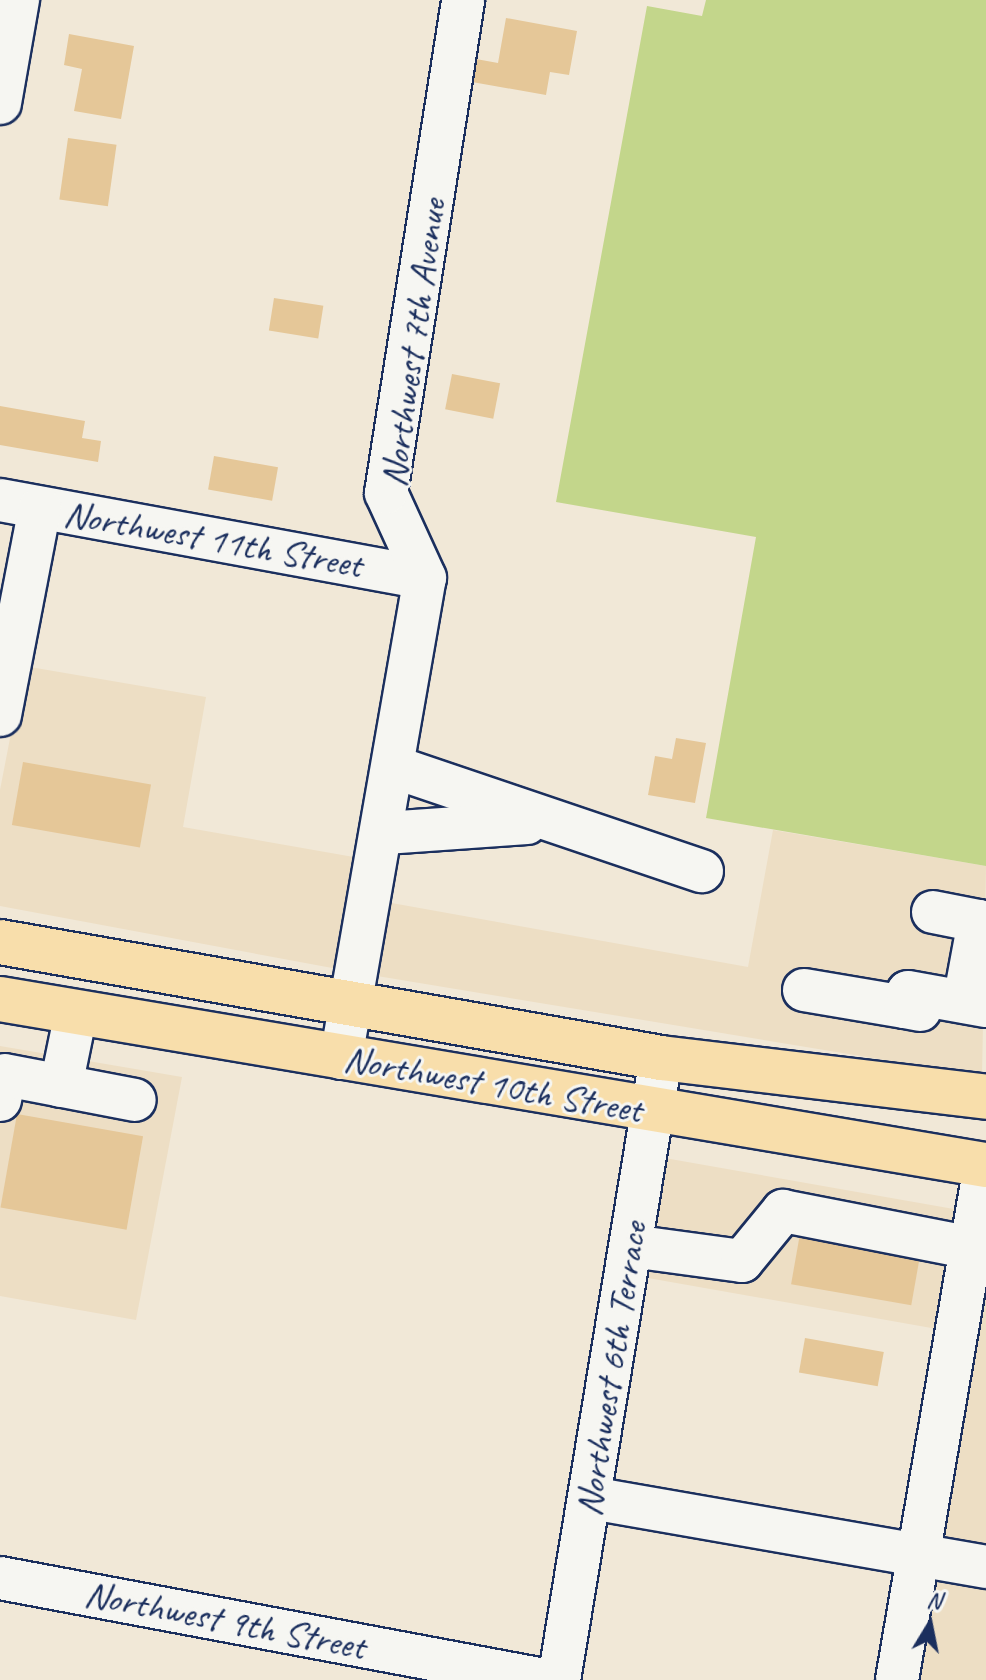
<!DOCTYPE html>
<style>
body{margin:0}
#map{position:relative;width:986px;height:1680px;overflow:hidden;background:#f1e8d7;font-family:Caveat,sans-serif}
div>[style]{position:absolute}
[style*='--x']{left:calc(var(--x)*1px);top:calc(var(--y)*1px);width:calc(var(--w)*1px);rotate:calc(var(--a)*1deg)}
.built>*{inset:0;background:#eddec4;transform-origin:0 0}
.green>*{inset:0;background:#c3d68b}
.building>*{inset:0;background:#e5c798;transform-origin:0 0}
.roads{filter:drop-shadow(2px 0 #1b2f5e) drop-shadow(-2px 0 #1b2f5e) drop-shadow(0 2px #1b2f5e) drop-shadow(0 -2px #1b2f5e)}
.minor>*{height:42px;margin:-21px;padding:0 21px;transform-origin:21px;border-radius:21px;background:#f6f6f2}
.highway>*{height:44px;margin:-22px;padding:0 22px;transform-origin:22px;border-radius:22px;background:#f8deab}
span{translate:-50% -50%;white-space:nowrap;text-align:center;line-height:1.15;-webkit-text-stroke:6px #f6f6f2;paint-order:stroke}
.street-label{font-size:38px;color:#1b2f5e}
.north{position:absolute;left:890px;top:1584px;width:80px;height:80px;-webkit-text-stroke:6px #f6f6f2;paint-order:stroke;rotate:10deg;font-size:22px;font-weight:700;line-height:32px;text-align:center;color:#1b2f5e}
.north::after{content:'';display:block;margin:auto;width:28px;height:36px;background:#1b2f5e;clip-path:polygon(50% 0,100% 100%,50% 72%,0 100%)}
</style>
<div id="map">
<div class="built">
<div style="clip-path:polygon(24px 666px,206px 697px,183px 827px,365px 859px,343px 970px,0 906px,0 790px)"></div>
<div style="clip-path:polygon(773px 830px,986px 866px,982px 1076px,371px 975px,386px 902px,748px 967px)"></div>
<div style="clip-path:polygon(0 1046px,182px 1077px,136px 1320px,0 1296px)"></div>
<div style="left:659px;top:1157px;width:308px;height:121px;rotate:10deg"></div>
<div style="clip-path:polygon(986px 1243px,986px 1551px,935px 1542px)"></div>
<div style="clip-path:polygon(930px 1574px,986px 1584px,986px 1680px,911px 1680px)"></div>
</div>
<div class="green">
<div style="clip-path:polygon(706px 0,986px 0,986px 866px,706px 818px,756px 537px,556px 502px,647px 6px,702px 16px)"></div>
</div>
<div class="building">
<div style="clip-path:polygon(506px 18px,577px 31px,569px 75px,550px 72px,546px 95px,472px 82px,476px 59px,498px 63px)"></div>
<div style="clip-path:polygon(69px 34px,134px 46px,121px 119px,74px 111px,82px 69px,64px 65px)"></div>
<div style="left:68px;top:138px;width:49px;height:62px;rotate:8deg"></div>
<div style="left:274px;top:298px;width:50px;height:33px;rotate:9deg"></div>
<div style="left:452px;top:374px;width:49px;height:36px;rotate:11deg"></div>
<div style="clip-path:polygon(0 406px,85px 421px,82px 438px,101px 441px,98px 462px,0 445px)"></div>
<div style="left:214px;top:456px;width:65px;height:34px;rotate:10deg"></div>
<div style="clip-path:polygon(676px 738px,706px 743px,695px 803px,648px 795px,655px 756px,672px 759px)"></div>
<div style="left:23px;top:762px;width:130px;height:64px;rotate:10deg"></div>
<div style="left:17px;top:1114px;width:128px;height:95px;rotate:10deg"></div>
<div style="left:801px;top:1228px;width:122px;height:57px;rotate:10deg"></div>
<div style="left:805px;top:1338px;width:80px;height:35px;rotate:10deg"></div>
</div>
<div class="roads">
<div class="minor">
<div style="--x:0;--y:103;--w:105;--a:-80.1"></div>
<div style="--x:0;--y:500;--w:432;--a:10.4"></div>
<div style="--x:0;--y:715;--w:211;--a:-79.1"></div>
<div style="--x:397;--y:768;--w:322;--a:18.7"></div>
<div style="--x:385;--y:833;--w:142;--a:-4"></div>
<div style="--x:933;--y:912;--w:47;--a:11.1"></div>
<div style="--x:979;--y:921;--w:82;--a:100.5"></div>
<div style="--x:804;--y:990;--w:102;--a:9.6"></div>
<div style="--x:920;--y:1010;--w:15;--a:-169"></div>
<div style="--x:905;--y:1007;--w:15;--a:-79"></div>
<div style="--x:908;--y:992;--w:79;--a:10.2"></div>
<div style="--x:341;--y:1058;--w:487;--a:-80.1"></div>
<div style="--x:425;--y:578;--w:94;--a:-114.6"></div>
<div style="--x:386;--y:493;--w:499;--a:-81.1"></div>
<div style="--x:61;--y:1086;--w:75;--a:-78.4"></div>
<div style="--x:0;--y:1100;--w:25;--a:-79"></div>
<div style="--x:5;--y:1075;--w:132;--a:10.9"></div>
<div style="--x:631;--y:1246;--w:112;--a:7.7"></div>
<div style="--x:742;--y:1261;--w:65;--a:-50.6"></div>
<div style="--x:783;--y:1211;--w:192;--a:11.1"></div>
<div style="--x:591;--y:1498;--w:401;--a:9.9"></div>
<div style="--x:0;--y:1578;--w:553;--a:10.62"></div>
<div style="--x:559;--y:1680;--w:630;--a:-80.69"></div>
<div style="--x:897;--y:1680;--w:522;--a:-80.3"></div>
</div>
<div class="highway">
<div style="--x:0;--y:942;--w:671;--a:9.95"></div>
<div style="--x:661;--y:1058;--w:327;--a:6.8"></div>
<div style="--x:0;--y:999;--w:1000;--a:9.56"></div>
</div>
</div>
<div class="street-label">
<span style="left:413px;top:343px;rotate:-82deg">Northwest 7th Avenue</span>
<span style="left:213px;top:539px;rotate:10deg">Northwest 11th Street</span>
<span style="left:493px;top:1084px;rotate:10deg">Northwest 10th Street</span>
<span style="left:611px;top:1369px;rotate:-81deg">Northwest 6th Terrace</span>
<span style="left:225px;top:1620px;rotate:11deg">Northwest 9th Street</span>
</div>
<div class="north">N</div>
</div>
